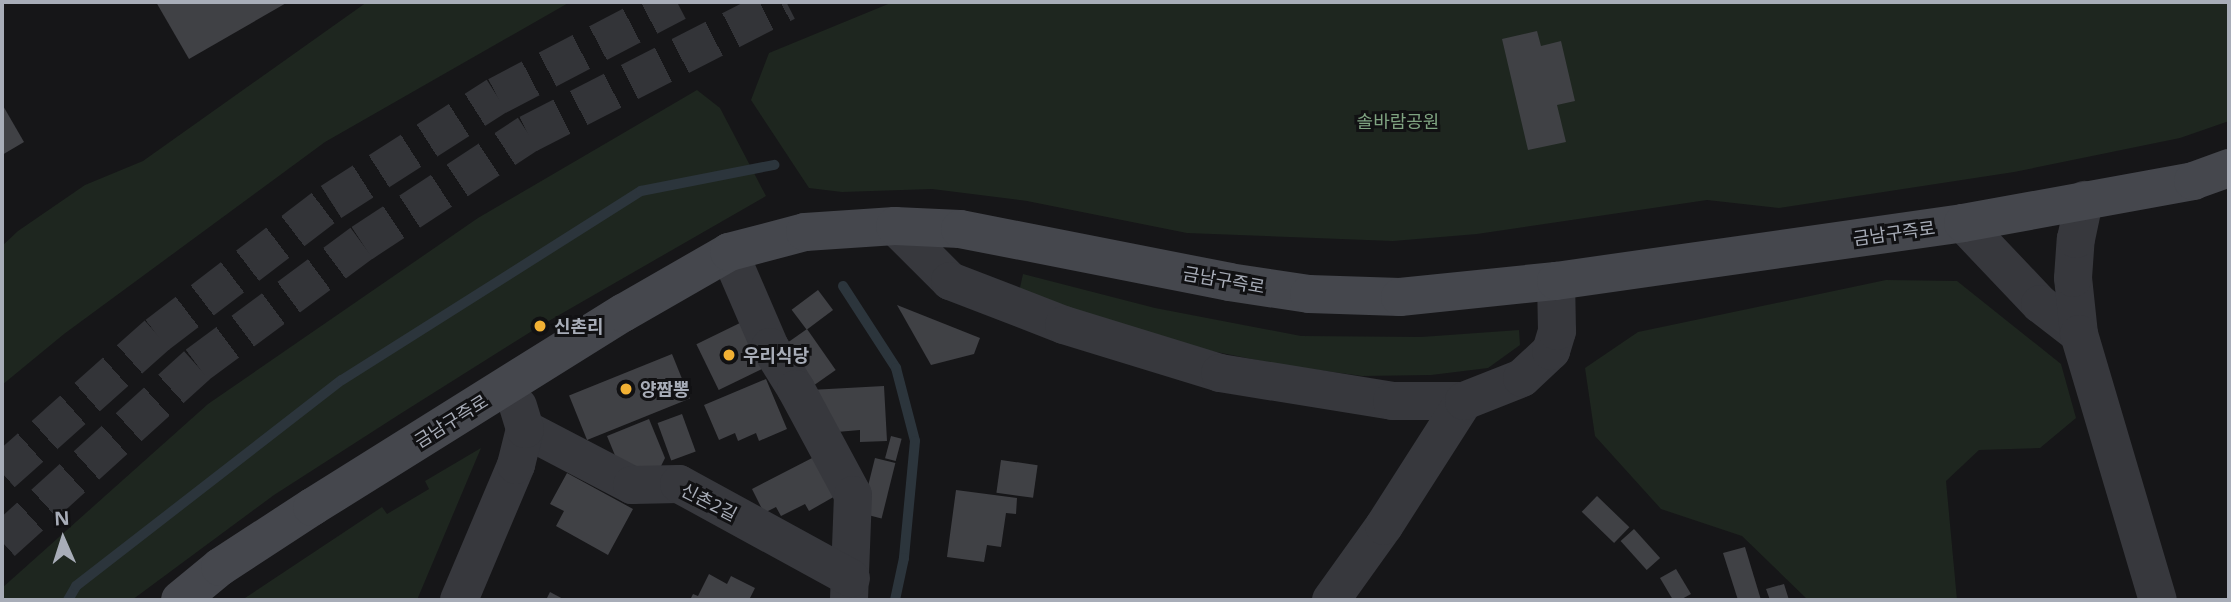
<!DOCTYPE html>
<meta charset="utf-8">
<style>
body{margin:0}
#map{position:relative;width:2231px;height:602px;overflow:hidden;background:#161618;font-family:"Noto Sans","Noto Sans KR",sans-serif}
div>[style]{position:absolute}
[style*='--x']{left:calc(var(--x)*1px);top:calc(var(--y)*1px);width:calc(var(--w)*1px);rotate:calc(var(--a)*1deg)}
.green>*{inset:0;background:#1e261f}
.stream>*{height:10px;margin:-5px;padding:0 5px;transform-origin:5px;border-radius:5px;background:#2c353c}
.building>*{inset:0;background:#404145;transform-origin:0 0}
.highway-tunnel>*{height:38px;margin-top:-19px;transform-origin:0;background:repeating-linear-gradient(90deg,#333438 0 38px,transparent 0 57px)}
.street>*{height:38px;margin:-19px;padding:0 19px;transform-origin:19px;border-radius:19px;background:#37383d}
.secondary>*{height:38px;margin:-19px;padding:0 19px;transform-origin:19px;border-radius:19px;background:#45474d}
.dots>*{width:19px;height:19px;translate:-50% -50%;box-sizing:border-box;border:4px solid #111113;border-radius:50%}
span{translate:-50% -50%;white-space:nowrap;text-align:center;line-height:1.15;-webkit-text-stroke:6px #111113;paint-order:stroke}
.park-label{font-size:18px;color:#7fa381}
.street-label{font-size:18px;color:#a8adb8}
.poi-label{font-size:18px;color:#a8adb8;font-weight:700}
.left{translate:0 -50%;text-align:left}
.frame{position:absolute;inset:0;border:4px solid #a8adb8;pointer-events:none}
.north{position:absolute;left:28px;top:504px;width:70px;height:70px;-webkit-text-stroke:5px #111113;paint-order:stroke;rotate:357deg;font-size:19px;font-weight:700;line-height:28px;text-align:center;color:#a8adb8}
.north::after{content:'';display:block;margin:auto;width:24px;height:32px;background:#a8adb8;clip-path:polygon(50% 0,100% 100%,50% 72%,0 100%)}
</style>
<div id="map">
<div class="green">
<div style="clip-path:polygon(367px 2px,570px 2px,325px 142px,64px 334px,2px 385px,2px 246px,18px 231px,85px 185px,143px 161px)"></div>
<div style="clip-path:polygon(893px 2px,2229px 2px,2229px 121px,2180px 138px,2014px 172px,1779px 208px,1707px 200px,1477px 234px,1393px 241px,1187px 233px,1027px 201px,932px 189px,842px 192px,809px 188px,751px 100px,769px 53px)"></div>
<div style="clip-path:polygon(697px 90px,720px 108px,766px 196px,540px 326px,400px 414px,274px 495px,132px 600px,2px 600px,2px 588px,208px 404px,478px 218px)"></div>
<div style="clip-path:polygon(1023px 274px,1155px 308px,1301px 336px,1421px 337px,1519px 330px,1520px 345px,1488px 368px,1431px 375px,1362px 376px,1282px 365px,1176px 344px,1019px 292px)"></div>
<div style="clip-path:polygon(1886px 280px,1957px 281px,2061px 364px,2076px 418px,2040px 448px,1979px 450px,1946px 481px,1957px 600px,1808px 600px,1742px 536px,1661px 509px,1595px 436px,1585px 368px,1638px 332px)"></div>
<div style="clip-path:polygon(481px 448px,417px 600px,242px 600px,382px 507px,387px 514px,429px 489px,425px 481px)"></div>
</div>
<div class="stream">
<div style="--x:843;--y:286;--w:98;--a:57.1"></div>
<div style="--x:896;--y:368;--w:75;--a:75.4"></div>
<div style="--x:915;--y:441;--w:118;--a:95.4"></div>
<div style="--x:904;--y:558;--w:43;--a:102.1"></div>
<div style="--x:68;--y:600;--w:16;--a:-60"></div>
<div style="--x:76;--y:586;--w:336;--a:-37.8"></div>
<div style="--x:342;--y:380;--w:354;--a:-32.3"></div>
<div style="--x:641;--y:191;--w:136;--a:-11.1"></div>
</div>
<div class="building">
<div style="clip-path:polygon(156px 2px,288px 2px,189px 59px)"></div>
<div style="clip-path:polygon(1537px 31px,1541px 46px,1561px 41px,1575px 101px,1557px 105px,1566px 142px,1528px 150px,1502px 39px)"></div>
<div style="clip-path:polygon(2px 104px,24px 142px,2px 155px)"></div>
<div style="left:818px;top:290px;width:25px;height:33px;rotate:53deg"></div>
<div style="clip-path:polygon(897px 305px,980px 338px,974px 354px,931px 365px)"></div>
<div style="left:744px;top:321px;width:51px;height:53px;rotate:64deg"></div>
<div style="left:807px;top:329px;width:50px;height:33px;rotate:55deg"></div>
<div style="left:672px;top:354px;width:48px;height:111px;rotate:68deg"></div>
<div style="clip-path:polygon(766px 379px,787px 429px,759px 441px,756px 433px,738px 441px,735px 433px,719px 440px,704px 405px)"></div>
<div style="clip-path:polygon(884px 386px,887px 441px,860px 442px,860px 430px,825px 433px,810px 390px)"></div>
<div style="left:682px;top:414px;width:40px;height:26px;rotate:70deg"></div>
<div style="clip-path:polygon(649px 419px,665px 458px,660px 468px,619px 465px,607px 436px)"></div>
<div style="left:891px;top:436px;width:11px;height:23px;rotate:15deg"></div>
<div style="clip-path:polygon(816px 456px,837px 495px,809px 511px,805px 504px,781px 516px,776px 507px,764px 513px,752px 489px)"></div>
<div style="left:875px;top:458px;width:21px;height:57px;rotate:14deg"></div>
<div style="left:1001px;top:460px;width:37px;height:33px;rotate:8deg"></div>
<div style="clip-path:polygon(567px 473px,633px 509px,608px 555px,556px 526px,564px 511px,550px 504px)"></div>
<div style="clip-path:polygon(956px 490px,1017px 498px,1016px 514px,1006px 513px,1001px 547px,987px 545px,984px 562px,947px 557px)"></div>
<div style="left:1597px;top:496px;width:45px;height:22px;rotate:44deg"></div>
<div style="left:1634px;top:529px;width:39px;height:18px;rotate:48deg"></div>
<div style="clip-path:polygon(1745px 547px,1761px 600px,1738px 600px,1723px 553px)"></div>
<div style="clip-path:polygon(1676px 569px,1691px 594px,1680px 600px,1673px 600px,1660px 578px)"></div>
<div style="clip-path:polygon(709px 574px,727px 584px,731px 576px,755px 588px,749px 600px,690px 600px,693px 594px,698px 596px)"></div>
<div style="clip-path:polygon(1784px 584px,1789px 600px,1770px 600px,1766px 589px)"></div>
<div style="clip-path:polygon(550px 592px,565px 600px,546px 600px)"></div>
</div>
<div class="highway-tunnel">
<div style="--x:2;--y:473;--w:208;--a:-41.7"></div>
<div style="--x:157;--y:335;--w:219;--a:-37.4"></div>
<div style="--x:331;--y:202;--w:197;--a:-32.6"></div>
<div style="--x:497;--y:96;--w:203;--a:-27.6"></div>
<div style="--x:2;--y:542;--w:263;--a:-42.2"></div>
<div style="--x:197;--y:365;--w:205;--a:-36.5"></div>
<div style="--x:362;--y:243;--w:199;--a:-33.3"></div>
<div style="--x:528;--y:134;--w:290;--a:-27.1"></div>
</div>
<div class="street">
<div style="--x:1963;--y:223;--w:112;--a:46.5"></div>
<div style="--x:2040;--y:304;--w:49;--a:37.6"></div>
<div style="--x:2079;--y:334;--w:56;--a:-96.1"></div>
<div style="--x:2073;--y:278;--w:39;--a:-86"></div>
<div style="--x:2076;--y:239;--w:40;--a:-78"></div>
<div style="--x:895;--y:226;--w:78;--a:45"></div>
<div style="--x:950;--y:281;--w:122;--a:21.1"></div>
<div style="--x:1064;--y:325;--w:163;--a:17.1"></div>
<div style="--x:1220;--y:373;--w:174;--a:9.2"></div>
<div style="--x:1392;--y:401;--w:72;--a:0"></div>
<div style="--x:729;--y:252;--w:103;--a:66.7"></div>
<div style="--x:770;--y:347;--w:49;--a:58.2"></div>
<div style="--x:796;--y:389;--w:120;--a:61.7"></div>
<div style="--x:853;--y:495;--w:105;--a:92.2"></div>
<div style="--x:2079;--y:334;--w:277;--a:73.5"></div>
<div style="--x:525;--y:429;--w:121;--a:27.6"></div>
<div style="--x:632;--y:485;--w:47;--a:-1.2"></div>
<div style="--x:679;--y:484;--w:196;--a:28.7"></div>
<div style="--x:459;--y:600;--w:147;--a:-67.1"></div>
<div style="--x:516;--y:465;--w:37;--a:-76"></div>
<div style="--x:525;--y:429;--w:24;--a:-107"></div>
<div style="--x:1331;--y:600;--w:91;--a:-54.4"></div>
<div style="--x:1384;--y:526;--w:148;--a:-57.4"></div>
<div style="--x:1464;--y:401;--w:62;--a:-21.6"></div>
<div style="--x:1522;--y:378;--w:40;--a:-43"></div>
<div style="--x:1551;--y:351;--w:21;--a:-73"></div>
<div style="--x:1557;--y:331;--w:50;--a:-91.1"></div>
</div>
<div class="secondary">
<div style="--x:180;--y:600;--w:52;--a:-39.5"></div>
<div style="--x:220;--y:567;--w:110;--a:-33.1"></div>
<div style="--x:312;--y:507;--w:367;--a:-32"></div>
<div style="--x:623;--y:313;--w:122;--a:-29.9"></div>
<div style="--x:729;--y:252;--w:79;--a:-14.7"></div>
<div style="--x:805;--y:232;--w:90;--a:-3.8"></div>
<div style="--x:895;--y:226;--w:65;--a:2.6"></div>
<div style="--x:960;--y:229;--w:274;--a:11.1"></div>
<div style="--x:1229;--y:282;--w:81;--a:8.5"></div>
<div style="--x:1309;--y:294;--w:91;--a:1.9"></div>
<div style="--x:1400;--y:297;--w:157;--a:-5.9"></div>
<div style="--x:1556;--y:281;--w:411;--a:-8.1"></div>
<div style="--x:1963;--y:223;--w:234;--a:-10.3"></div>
<div style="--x:2193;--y:181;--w:38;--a:-20"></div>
</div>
<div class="dots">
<div style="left:540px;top:326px;background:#f2b134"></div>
<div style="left:729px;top:355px;background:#f2b134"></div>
<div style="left:626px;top:389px;background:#f2b134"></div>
</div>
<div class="park-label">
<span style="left:1398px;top:121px">솔바람공원</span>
</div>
<div class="street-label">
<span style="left:1894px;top:233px;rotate:-8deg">금남구즉로</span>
<span style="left:1224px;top:280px;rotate:10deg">금남구즉로</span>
<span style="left:451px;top:421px;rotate:-32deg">금남구즉로</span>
<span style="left:709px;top:502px;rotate:27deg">신촌2길</span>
</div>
<div class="poi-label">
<span class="left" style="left:554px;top:326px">신촌리</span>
<span class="left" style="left:743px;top:355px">우리식당</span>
<span class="left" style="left:640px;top:389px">양짬뽕</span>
</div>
<div class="frame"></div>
<div class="north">N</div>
</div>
